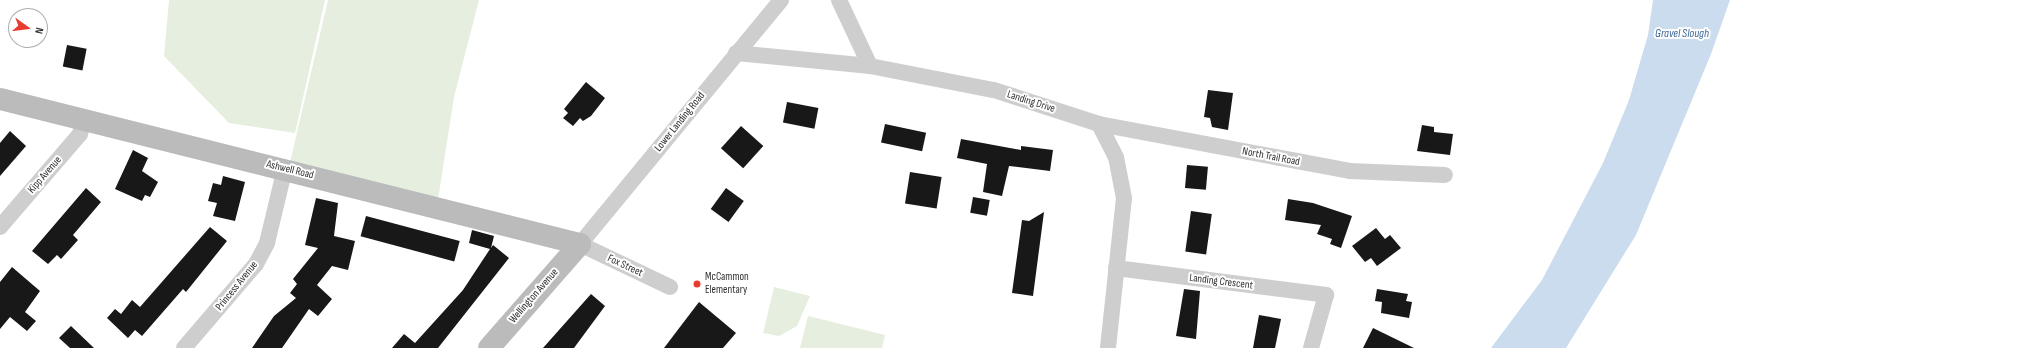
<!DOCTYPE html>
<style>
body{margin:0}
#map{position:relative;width:2017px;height:348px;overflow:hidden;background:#fff;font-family:"Sofia Sans Condensed",sans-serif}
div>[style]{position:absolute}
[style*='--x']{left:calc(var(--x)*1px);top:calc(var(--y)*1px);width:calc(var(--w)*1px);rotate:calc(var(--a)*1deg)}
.green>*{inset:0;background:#e5eedf}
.water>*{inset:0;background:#cbdcee}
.building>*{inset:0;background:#181818;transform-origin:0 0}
.street>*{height:16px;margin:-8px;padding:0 8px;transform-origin:8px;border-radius:8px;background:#cecece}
.secondary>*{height:22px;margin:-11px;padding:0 11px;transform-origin:11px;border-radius:11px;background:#bbb}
.dots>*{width:11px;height:11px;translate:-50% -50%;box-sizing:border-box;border:2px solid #fff;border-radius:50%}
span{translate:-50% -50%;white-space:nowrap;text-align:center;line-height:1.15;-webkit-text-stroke:4px #fff;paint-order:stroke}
.street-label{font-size:11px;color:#313131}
.poi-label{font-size:11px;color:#313131}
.left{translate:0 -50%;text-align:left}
.water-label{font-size:12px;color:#3c6796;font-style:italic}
.north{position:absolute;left:8px;top:8px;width:40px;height:40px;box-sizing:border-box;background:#fff;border:1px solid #adadad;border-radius:50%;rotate:104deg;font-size:11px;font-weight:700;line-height:16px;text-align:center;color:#313131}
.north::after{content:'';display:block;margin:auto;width:14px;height:18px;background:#ea3b31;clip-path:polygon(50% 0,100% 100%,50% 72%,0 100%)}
</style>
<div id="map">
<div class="green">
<div style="clip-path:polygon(169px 0,325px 0,295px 133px,229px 123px,164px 56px)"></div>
<div style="clip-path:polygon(328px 0,479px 0,454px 97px,437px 206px,288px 171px)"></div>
<div style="clip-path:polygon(774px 287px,810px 296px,797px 326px,779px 336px,763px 333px)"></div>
<div style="clip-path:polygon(808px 316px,885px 335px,882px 348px,800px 348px)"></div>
</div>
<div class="water">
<div style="clip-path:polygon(1653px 0,1730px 0,1711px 54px,1636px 235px,1566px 348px,1491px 348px,1542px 280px,1603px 163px,1629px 100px,1648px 35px)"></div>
</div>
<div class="building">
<div style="left:67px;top:45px;width:20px;height:22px;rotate:11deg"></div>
<div style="clip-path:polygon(586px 82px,605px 98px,591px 116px,583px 121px,580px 118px,573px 126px,563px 118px,568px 113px,564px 109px)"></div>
<div style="clip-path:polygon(1208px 90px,1233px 93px,1228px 130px,1212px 127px,1210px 118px,1204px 117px)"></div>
<div style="left:787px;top:102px;width:32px;height:21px;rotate:11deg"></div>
<div style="left:885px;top:124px;width:42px;height:19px;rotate:12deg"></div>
<div style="clip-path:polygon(1422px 125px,1434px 127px,1434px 132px,1453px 134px,1450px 155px,1417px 151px)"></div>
<div style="left:741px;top:126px;width:30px;height:30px;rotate:42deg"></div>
<div style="clip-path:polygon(10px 131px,26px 146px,0 176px,0 143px)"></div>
<div style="clip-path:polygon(961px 139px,1021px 150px,1021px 146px,1053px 150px,1050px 171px,1009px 166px,1002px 196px,983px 192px,987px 164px,957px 158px)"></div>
<div style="clip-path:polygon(133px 150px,148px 158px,142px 171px,158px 182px,150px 197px,145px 195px,142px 201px,115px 189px)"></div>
<div style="left:1187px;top:165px;width:21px;height:23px;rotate:5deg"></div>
<div style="left:910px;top:172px;width:32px;height:32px;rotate:9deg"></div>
<div style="clip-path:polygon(223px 176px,245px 182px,235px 221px,213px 216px,217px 203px,208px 201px,213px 183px,221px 185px)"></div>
<div style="clip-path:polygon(86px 188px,101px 202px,73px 235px,78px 240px,61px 259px,57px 255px,48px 264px,32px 251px)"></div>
<div style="left:726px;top:188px;width:22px;height:26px;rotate:36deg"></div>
<div style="left:973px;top:197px;width:17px;height:16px;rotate:10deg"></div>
<div style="clip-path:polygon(316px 198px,338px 203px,334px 236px,355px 241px,348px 270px,332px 266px,317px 285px,332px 299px,318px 316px,309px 309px,282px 348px,252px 348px,274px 316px,296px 298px,290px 293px,297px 284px,293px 279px,318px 248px,305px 245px)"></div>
<div style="clip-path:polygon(1288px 199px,1313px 203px,1352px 216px,1341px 248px,1330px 244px,1332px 239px,1317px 234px,1321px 225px,1285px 220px)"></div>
<div style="left:1191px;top:211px;width:21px;height:41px;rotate:8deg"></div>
<div style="clip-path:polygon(1044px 212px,1033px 296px,1012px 293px,1022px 220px,1029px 221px)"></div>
<div style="left:366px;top:216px;width:97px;height:21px;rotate:15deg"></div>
<div style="clip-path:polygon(210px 227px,227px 241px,186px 292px,183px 289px,142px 336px,135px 330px,128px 338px,107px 318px,115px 309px,121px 314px,132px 300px,140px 307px)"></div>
<div style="clip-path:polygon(1376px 228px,1385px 239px,1390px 235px,1401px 248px,1377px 266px,1371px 258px,1365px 262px,1352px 246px)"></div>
<div style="clip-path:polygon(472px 230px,494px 236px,491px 248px,493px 245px,509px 258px,438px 348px,392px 348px,404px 334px,415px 343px,463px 290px,490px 249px,469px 243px)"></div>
<div style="clip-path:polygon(12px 267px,40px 291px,25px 312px,36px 321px,27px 331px,10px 317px,0 329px,0 282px)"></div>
<div style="clip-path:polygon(1184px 289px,1200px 291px,1196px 339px,1176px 336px)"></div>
<div style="clip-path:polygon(1377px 289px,1408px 294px,1406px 301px,1412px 302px,1409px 318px,1381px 313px,1382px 302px,1375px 301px)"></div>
<div style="clip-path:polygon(591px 294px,605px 306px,574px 348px,543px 348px)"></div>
<div style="clip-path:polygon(699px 302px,736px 333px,723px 348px,664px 348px)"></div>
<div style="clip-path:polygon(1259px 315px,1281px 319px,1275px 348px,1253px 348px)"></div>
<div style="clip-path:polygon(71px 326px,94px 348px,70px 348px,59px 338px)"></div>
<div style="clip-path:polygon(1373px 328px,1414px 348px,1363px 348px)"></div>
</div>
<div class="street">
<div style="--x:839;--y:0;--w:73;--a:64.8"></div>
<div style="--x:736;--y:53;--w:135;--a:5.5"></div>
<div style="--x:870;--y:66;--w:126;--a:11"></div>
<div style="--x:994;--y:90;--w:110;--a:17.9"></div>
<div style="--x:1099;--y:124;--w:255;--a:10.6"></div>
<div style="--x:1350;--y:171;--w:95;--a:2.4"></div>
<div style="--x:1099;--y:124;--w:37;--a:63"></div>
<div style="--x:1116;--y:157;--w:42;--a:79"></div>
<div style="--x:1124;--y:198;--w:151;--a:96.1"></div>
<div style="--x:0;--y:227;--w:123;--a:-49.3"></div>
<div style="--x:80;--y:134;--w:16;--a:-75"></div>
<div style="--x:1116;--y:268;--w:212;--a:7.3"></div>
<div style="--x:1326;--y:295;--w:55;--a:105.8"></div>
<div style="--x:670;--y:287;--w:100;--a:-154.5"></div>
<div style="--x:580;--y:244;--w:316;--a:-50.5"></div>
<div style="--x:184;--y:348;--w:111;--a:-49.4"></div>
<div style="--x:256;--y:264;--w:24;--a:-62"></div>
<div style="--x:267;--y:243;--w:77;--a:-76.5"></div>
</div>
<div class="secondary">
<div style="--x:0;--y:99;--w:598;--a:14.04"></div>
<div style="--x:580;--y:244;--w:138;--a:131.2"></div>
</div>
<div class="dots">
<div style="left:697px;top:284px;background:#ea3b31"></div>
</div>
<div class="street-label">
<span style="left:1031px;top:102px;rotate:18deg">Landing Drive</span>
<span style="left:680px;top:122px;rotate:-51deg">Lower Landing Road</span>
<span style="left:1271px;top:157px;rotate:11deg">North Trail Road</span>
<span style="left:290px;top:170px;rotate:14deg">Ashwell Road</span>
<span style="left:45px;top:175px;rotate:-49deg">Kipp Avenue</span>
<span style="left:625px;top:266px;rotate:25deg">Fox Street</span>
<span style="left:1221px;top:282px;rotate:7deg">Landing Crescent</span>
<span style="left:237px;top:286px;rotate:-51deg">Princess Avenue</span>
<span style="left:534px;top:296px;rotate:-49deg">Wellington Avenue</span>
</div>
<div class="poi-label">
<span class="left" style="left:705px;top:284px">McCammon<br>Elementary</span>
</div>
<div class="water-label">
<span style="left:1682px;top:34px">Gravel Slough</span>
</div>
<div class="north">N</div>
</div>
